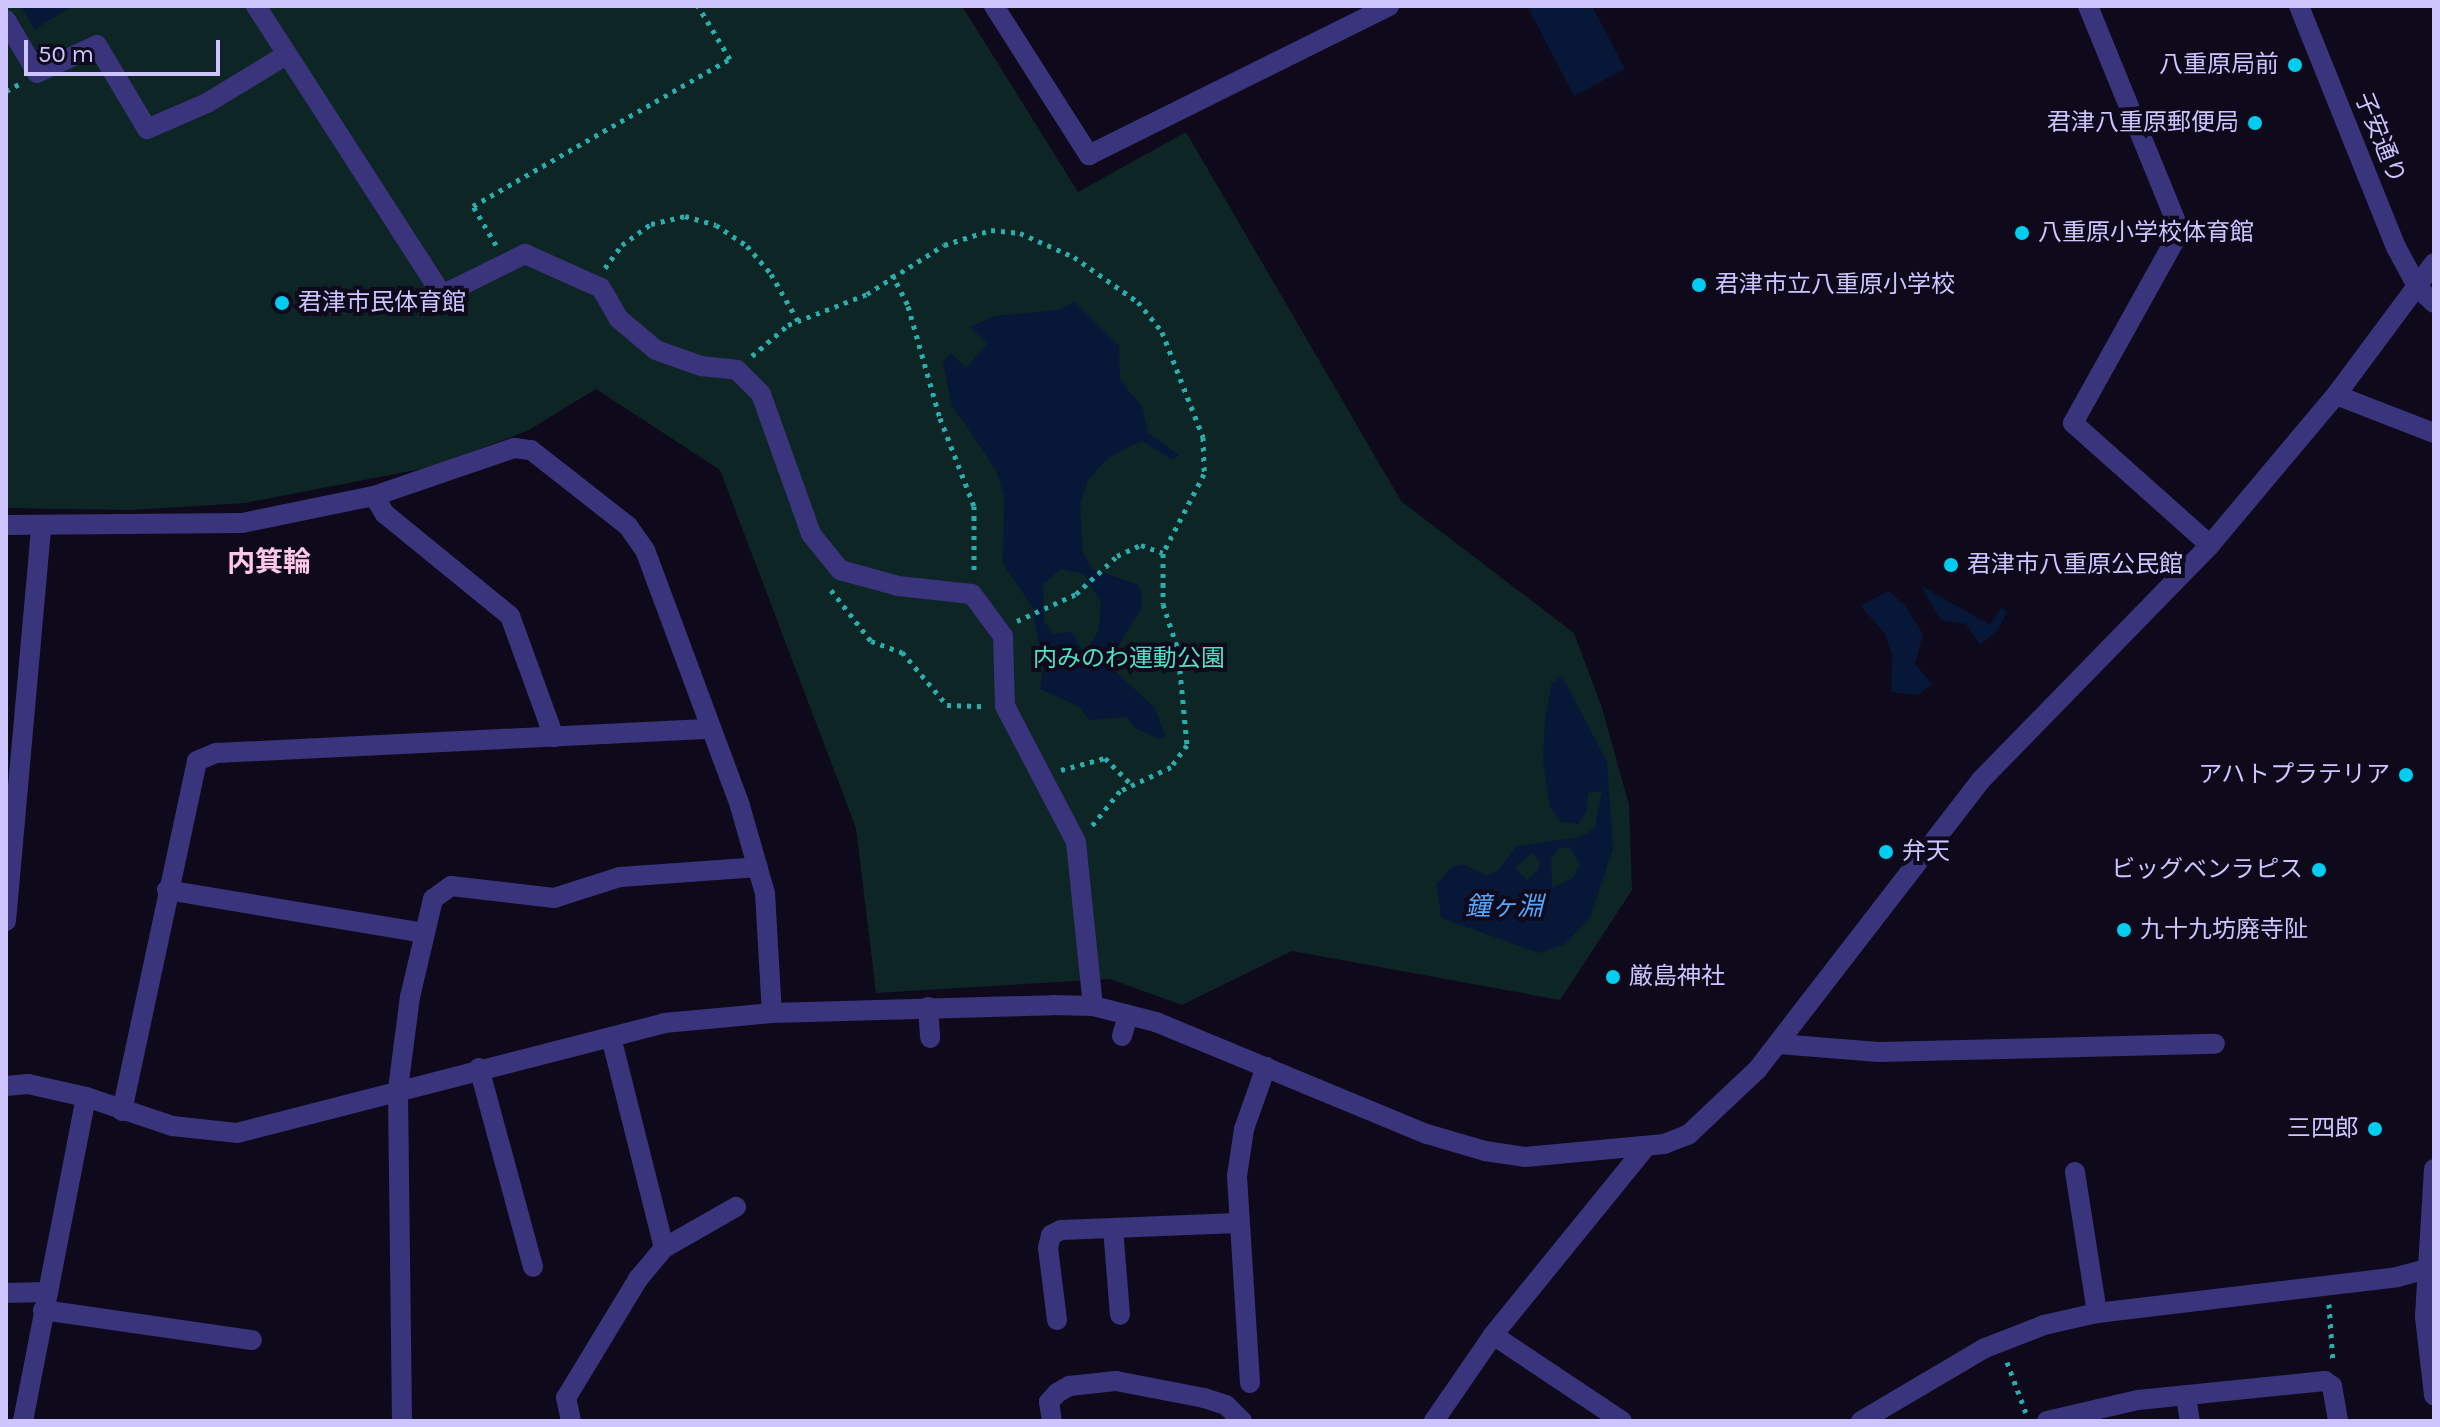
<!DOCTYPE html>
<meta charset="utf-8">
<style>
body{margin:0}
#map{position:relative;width:2440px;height:1427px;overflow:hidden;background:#0e0a1b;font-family:Karla,"Noto Sans JP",sans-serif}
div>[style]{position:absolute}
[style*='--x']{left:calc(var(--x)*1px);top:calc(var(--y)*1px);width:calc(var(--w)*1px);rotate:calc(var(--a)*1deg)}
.green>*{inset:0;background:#0d2525}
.water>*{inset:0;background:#071738}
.path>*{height:5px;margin-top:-2.5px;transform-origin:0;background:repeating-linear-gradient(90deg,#29aead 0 4px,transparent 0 10px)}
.minor>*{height:20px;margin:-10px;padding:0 10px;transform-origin:10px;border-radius:10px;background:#3a347c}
.dots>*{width:22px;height:22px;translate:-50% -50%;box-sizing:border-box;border:4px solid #0e0a1b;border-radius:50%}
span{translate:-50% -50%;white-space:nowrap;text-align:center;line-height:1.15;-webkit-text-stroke:8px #0e0a1b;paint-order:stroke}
.poi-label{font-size:24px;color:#cec5ff}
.right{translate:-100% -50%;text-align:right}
.left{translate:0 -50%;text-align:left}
.street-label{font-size:24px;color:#cec5ff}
.park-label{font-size:24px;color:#50e0c3}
.water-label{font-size:26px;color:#53a7ff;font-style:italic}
.quarter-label{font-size:28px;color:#ffc7e8;font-weight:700}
.frame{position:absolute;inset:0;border:8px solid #cec5ff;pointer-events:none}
.scale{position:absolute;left:24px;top:40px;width:196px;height:36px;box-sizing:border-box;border:4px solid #cec5ff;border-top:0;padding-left:10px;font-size:24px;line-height:28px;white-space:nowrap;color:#cec5ff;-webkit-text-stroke:6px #0e0a1b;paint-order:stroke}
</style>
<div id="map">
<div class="green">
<div style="clip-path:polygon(6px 6px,962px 6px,1078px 192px,1186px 132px,1401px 501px,1574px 633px,1602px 708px,1629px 805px,1632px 890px,1560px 1000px,1292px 951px,1182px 1005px,1110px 979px,876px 993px,856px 828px,720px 470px,596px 389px,527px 431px,431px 467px,245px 503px,130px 510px,6px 508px)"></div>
</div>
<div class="water">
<div style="clip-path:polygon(21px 6px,73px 6px,35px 29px)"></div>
<div style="clip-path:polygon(1592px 6px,1625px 69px,1574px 96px,1528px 8px)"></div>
<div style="clip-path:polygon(evenodd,1075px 302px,1119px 346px,1120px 380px,1142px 407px,1148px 433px,1179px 455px,1173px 460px,1142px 441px,1128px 447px,1106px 460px,1088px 480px,1080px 504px,1083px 553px,1092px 569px,1137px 584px,1142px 594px,1141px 609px,1115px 651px,1117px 673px,1155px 708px,1165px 736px,1159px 739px,1137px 729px,1127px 717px,1089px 720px,1080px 707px,1040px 689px,1043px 670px,1033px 608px,1003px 564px,1004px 496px,996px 470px,952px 405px,943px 363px,951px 353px,966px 368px,987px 344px,970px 327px,995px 316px,1058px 310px,1075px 302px,1061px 569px,1084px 574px,1101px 602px,1099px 629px,1088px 649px,1081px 649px,1072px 632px,1054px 634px,1044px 622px,1043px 584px,1061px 569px)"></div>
<div style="clip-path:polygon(1920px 585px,1990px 625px,2001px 608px,2007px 611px,1998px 630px,1980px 645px,1966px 624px,1941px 620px)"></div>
<div style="clip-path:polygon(1888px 591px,1904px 604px,1923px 634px,1915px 664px,1932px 684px,1918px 695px,1891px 692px,1892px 656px,1886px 635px,1861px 606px)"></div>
<div style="clip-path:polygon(evenodd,1562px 676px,1607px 762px,1613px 848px,1590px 918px,1565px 944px,1539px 953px,1441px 918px,1437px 884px,1452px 867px,1462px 864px,1486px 875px,1497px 871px,1517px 846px,1580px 837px,1595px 828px,1602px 791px,1588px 793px,1586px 813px,1578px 824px,1561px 822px,1550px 807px,1543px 761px,1545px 719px,1552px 683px,1562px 676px,1570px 847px,1580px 864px,1573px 878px,1552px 888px,1551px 859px,1559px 848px,1570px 847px,1562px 676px,1533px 853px,1540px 862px,1538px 870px,1527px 880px,1515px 868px,1533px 853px)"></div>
</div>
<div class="path">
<div style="--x:6;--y:91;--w:15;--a:-28"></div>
<div style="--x:496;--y:245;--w:45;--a:-120.5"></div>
<div style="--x:473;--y:206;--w:296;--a:-29.8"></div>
<div style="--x:730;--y:59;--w:62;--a:-121.1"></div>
<div style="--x:605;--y:268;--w:29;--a:-54"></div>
<div style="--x:622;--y:245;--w:36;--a:-36"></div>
<div style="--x:651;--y:224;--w:35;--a:-13"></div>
<div style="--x:685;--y:216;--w:32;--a:16"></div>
<div style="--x:716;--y:225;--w:37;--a:34"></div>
<div style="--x:747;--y:246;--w:37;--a:49"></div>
<div style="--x:771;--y:274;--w:54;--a:60.1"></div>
<div style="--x:892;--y:274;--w:36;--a:63"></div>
<div style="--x:908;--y:306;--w:116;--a:74.1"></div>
<div style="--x:940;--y:418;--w:94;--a:68.9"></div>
<div style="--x:974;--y:506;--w:67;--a:90"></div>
<div style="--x:752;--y:356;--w:48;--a:-40.7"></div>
<div style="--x:788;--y:325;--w:85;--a:-21.4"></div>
<div style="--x:867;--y:294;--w:91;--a:-32.5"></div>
<div style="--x:944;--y:245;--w:49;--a:-17.7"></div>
<div style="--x:991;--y:230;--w:29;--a:6"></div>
<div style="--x:1020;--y:233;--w:59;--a:24"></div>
<div style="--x:1074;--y:257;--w:78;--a:35.1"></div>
<div style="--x:1138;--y:302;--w:38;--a:51"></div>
<div style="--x:1162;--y:332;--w:113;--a:68.7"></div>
<div style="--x:1203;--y:437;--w:37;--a:88"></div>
<div style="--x:1204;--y:474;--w:89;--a:117.4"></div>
<div style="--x:1163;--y:553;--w:51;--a:90"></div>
<div style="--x:1163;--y:604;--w:48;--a:71.9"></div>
<div style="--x:1178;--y:650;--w:95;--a:84.6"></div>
<div style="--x:1187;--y:745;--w:27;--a:126"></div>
<div style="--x:1171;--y:767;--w:56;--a:154.8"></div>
<div style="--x:1120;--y:791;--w:46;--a:128.9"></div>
<div style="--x:831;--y:590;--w:65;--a:51.9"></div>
<div style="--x:871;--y:641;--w:33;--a:20"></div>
<div style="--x:902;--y:652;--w:70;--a:49.7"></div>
<div style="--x:947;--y:705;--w:37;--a:2"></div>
<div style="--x:1017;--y:621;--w:65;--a:-24.6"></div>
<div style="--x:1076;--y:594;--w:56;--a:-42.8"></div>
<div style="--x:1117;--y:556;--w:26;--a:-25"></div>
<div style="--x:1141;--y:545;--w:23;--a:20"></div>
<div style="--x:1061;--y:770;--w:46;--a:-15.3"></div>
<div style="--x:1105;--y:758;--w:37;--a:45"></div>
<div style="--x:2329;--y:1304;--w:58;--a:86.1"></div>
<div style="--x:2007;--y:1362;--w:54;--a:69.6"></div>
</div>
<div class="minor">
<div style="--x:256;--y:6;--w:344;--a:57.2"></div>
<div style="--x:442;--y:295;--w:93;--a:-26.3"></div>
<div style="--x:525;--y:254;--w:83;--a:24.1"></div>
<div style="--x:601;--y:288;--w:36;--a:60"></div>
<div style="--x:619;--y:319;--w:48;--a:40"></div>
<div style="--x:656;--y:350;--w:48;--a:19.6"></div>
<div style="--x:701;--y:366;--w:36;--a:6"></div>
<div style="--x:737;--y:370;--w:34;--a:45"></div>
<div style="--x:761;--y:394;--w:149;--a:70.3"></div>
<div style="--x:811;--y:534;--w:46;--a:51.1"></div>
<div style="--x:840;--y:570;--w:60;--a:15.4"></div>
<div style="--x:898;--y:586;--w:74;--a:6.2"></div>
<div style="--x:972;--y:594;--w:52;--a:53.6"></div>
<div style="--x:1003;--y:636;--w:70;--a:88.4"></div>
<div style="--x:1005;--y:706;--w:153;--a:62.4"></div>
<div style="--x:1076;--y:842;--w:165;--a:84.1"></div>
<div style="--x:994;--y:6;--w:177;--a:57.5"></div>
<div style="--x:1089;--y:155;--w:335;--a:-26.4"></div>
<div style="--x:2088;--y:6;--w:243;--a:67.8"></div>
<div style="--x:2180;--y:231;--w:220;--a:119.1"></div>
<div style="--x:2073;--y:423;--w:183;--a:41.7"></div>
<div style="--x:2299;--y:6;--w:260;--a:68.1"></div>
<div style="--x:2396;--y:247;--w:47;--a:61.8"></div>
<div style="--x:2418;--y:288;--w:22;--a:43"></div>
<div style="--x:6;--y:20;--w:61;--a:59.7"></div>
<div style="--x:37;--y:73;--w:66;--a:-25"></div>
<div style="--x:97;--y:45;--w:98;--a:59.2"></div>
<div style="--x:147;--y:129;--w:65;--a:-23.4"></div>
<div style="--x:207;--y:103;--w:92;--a:-31.3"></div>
<div style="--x:2336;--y:395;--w:105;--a:21.2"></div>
<div style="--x:374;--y:496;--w:21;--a:59"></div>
<div style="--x:385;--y:514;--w:161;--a:39.2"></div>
<div style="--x:510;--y:616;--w:129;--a:70"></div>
<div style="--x:6;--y:525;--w:236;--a:-0.5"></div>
<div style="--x:242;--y:523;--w:135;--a:-11.6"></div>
<div style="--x:374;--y:496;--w:148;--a:-18.9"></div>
<div style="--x:514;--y:448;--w:17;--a:7"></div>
<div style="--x:531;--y:450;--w:123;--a:38.1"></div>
<div style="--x:628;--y:526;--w:29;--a:55"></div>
<div style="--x:645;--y:550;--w:273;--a:69.6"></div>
<div style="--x:740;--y:806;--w:91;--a:74"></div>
<div style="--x:765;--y:893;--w:120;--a:86.7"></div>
<div style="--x:167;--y:890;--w:260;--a:9.5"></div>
<div style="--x:6;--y:921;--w:397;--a:-84.9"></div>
<div style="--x:928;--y:1007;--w:31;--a:86"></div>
<div style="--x:1122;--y:1036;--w:22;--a:-74"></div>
<div style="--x:611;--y:1037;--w:218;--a:75.9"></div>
<div style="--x:1778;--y:1044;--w:101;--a:4.5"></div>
<div style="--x:1879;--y:1052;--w:336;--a:-1.4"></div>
<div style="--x:479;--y:1068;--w:206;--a:74.8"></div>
<div style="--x:6;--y:1086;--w:22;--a:-5"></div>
<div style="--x:28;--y:1084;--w:59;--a:12.6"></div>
<div style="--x:86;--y:1097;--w:91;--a:18.6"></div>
<div style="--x:172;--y:1126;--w:65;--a:6.1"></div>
<div style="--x:237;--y:1133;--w:441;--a:-14.4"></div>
<div style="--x:664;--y:1023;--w:108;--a:-5.3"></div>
<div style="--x:772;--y:1013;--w:281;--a:-1.6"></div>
<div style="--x:1053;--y:1005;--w:40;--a:1.4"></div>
<div style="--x:1093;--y:1006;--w:65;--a:14.3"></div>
<div style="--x:1156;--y:1022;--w:293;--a:22.5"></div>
<div style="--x:1427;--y:1134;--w:60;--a:16.3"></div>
<div style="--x:1485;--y:1151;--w:40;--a:8.5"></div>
<div style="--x:1525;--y:1157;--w:140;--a:-5.3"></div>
<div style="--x:1664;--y:1144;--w:26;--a:-21"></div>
<div style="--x:1688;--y:1135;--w:95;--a:-43.3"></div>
<div style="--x:1757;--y:1070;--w:365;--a:-52.3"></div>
<div style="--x:1980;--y:781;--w:330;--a:-45.7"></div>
<div style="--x:2210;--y:545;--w:196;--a:-50"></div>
<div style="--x:2336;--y:395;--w:164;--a:-53.4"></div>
<div style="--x:122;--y:1111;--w:358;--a:-77.9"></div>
<div style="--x:197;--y:761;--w:21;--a:-23"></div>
<div style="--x:216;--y:753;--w:495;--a:-2.8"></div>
<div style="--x:2434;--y:1169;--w:148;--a:93.5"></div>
<div style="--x:2425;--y:1317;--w:79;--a:83.4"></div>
<div style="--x:2075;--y:1172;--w:143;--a:81.1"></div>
<div style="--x:1113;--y:1228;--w:87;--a:85.4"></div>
<div style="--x:6;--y:1293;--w:40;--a:-1.4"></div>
<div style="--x:43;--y:1310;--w:211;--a:8.2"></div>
<div style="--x:1057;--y:1320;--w:73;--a:-97.1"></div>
<div style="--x:1048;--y:1248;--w:13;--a:-77"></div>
<div style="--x:1051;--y:1235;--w:11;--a:-27"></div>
<div style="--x:1061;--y:1230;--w:177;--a:-2.3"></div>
<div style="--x:1493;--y:1335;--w:155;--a:33.7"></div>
<div style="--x:1250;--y:1383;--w:207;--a:-93.6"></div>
<div style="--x:1237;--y:1176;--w:48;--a:-81.5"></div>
<div style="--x:1244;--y:1129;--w:66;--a:-70.5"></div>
<div style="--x:2186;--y:1397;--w:24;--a:81"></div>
<div style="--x:23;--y:1421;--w:330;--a:-79"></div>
<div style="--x:402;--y:1421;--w:332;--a:-90.7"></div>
<div style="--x:398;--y:1089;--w:93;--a:-82.6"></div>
<div style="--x:410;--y:997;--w:101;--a:-76.8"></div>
<div style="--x:433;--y:899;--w:22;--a:-36"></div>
<div style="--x:451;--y:886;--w:104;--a:6.6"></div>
<div style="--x:554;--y:898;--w:69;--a:-17.7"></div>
<div style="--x:620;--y:877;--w:138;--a:-4.1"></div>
<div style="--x:571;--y:1421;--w:24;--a:-102"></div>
<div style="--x:566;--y:1398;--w:139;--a:-58.8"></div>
<div style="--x:638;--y:1279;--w:40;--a:-50"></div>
<div style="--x:664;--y:1248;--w:83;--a:-29.7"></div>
<div style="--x:1052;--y:1421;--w:19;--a:-99"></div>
<div style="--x:1049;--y:1402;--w:12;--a:-48"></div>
<div style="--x:1057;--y:1393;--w:14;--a:-30"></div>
<div style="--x:1069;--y:1386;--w:47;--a:-6.1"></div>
<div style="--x:1116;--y:1381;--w:90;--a:10.9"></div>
<div style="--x:1204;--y:1398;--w:23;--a:18"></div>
<div style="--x:1226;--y:1405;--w:23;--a:45"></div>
<div style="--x:1434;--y:1421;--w:104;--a:-55.5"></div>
<div style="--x:1493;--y:1335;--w:240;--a:-50.9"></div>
<div style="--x:1861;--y:1421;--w:144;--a:-30.5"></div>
<div style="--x:1985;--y:1348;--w:63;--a:-21.3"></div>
<div style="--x:2044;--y:1325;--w:54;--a:-12.8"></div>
<div style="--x:2097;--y:1313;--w:302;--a:-6.8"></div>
<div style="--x:2397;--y:1277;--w:30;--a:-15"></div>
<div style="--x:2047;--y:1421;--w:93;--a:-13"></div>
<div style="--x:2138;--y:1400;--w:188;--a:-5.8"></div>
<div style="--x:2325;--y:1381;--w:9;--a:36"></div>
<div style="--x:2332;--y:1386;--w:36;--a:80"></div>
</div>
<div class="dots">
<div style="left:2295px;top:65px;background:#00cdf0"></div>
<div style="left:2255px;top:123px;background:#00cdf0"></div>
<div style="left:2022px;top:233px;background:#00cdf0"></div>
<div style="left:1699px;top:285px;background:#00cdf0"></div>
<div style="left:282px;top:303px;background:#00cdf0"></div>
<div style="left:1951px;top:565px;background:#00cdf0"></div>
<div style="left:2406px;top:775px;background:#00cdf0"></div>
<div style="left:1886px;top:852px;background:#00cdf0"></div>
<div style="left:2319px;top:870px;background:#00cdf0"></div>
<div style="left:2124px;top:930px;background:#00cdf0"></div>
<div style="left:1613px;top:977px;background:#00cdf0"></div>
<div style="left:2375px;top:1129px;background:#00cdf0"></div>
</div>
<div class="poi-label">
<span class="right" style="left:2279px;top:65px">八重原局前</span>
<span class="right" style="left:2239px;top:123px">君津八重原郵便局</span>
<span class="left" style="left:2038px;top:233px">八重原小学校体育館</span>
<span class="left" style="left:1715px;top:285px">君津市立八重原小学校</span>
<span class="left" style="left:298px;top:303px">君津市民体育館</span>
<span class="left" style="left:1967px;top:565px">君津市八重原公民館</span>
<span class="right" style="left:2390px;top:775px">アハトプラテリア</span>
<span class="left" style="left:1902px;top:852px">弁天</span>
<span class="right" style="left:2303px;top:870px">ビッグベンラピス</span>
<span class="left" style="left:2140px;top:930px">九十九坊廃寺阯</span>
<span class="left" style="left:1629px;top:977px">厳島神社</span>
<span class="right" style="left:2359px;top:1129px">三四郎</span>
</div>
<div class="street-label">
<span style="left:2380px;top:138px;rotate:68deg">子安通り</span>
</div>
<div class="park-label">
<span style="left:1129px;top:659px">内みのわ運動公園</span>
</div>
<div class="water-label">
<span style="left:1504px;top:907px">鐘ヶ淵</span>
</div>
<div class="quarter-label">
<span style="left:269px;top:562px">内箕輪</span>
</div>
<div class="frame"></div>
<div class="scale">50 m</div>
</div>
